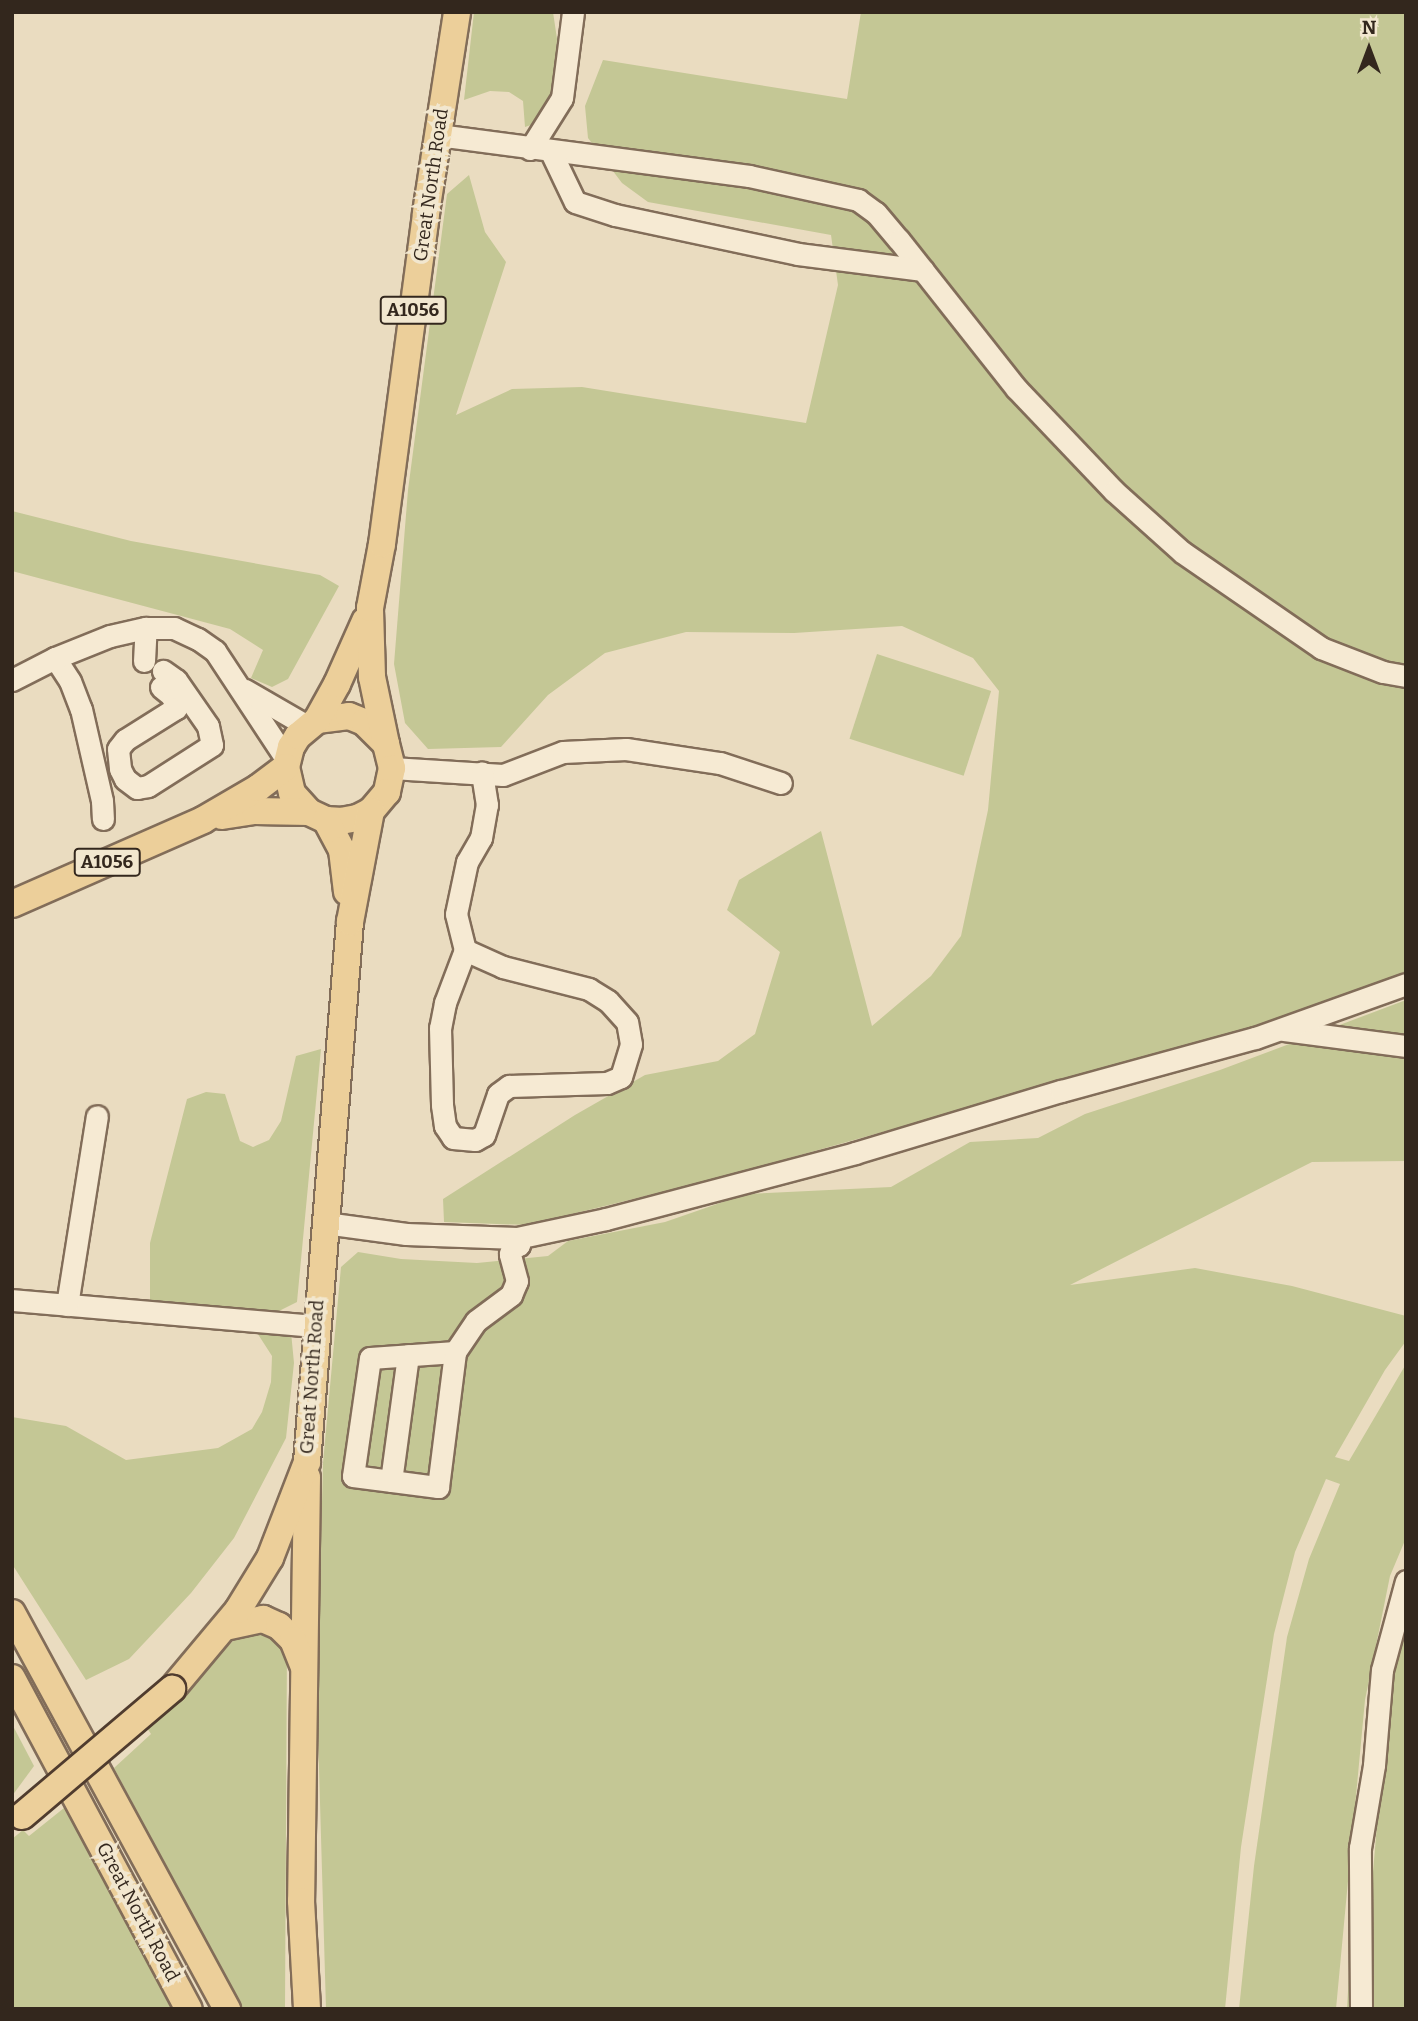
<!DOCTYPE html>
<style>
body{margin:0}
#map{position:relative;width:1418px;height:2021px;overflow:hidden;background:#eadcc0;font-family:Bitter,serif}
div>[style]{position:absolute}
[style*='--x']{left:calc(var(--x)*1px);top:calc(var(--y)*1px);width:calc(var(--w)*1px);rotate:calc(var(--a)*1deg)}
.green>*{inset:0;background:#c4c795;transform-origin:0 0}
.roads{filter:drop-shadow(2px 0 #826d59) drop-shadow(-2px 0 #826d59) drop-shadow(0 2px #826d59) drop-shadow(0 -2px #826d59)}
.minor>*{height:21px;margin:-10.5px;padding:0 10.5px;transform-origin:10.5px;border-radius:10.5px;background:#f6ead3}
.major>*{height:26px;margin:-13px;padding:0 13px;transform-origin:13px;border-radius:13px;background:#eccf9a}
.bridges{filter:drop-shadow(2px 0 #503c2e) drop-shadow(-2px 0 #503c2e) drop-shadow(0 2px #503c2e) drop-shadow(0 -2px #503c2e)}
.major-bridge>*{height:26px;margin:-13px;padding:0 13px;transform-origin:13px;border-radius:13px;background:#eccf9a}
span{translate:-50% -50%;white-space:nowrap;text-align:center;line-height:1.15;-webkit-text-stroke:7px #f2e7cf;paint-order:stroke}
.shield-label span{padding:2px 5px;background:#f2e7cf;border:2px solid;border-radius:5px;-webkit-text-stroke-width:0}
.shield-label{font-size:18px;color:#33271d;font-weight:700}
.street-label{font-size:19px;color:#33271d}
.frame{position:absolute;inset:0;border:14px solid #33271d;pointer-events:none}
.north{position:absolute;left:1334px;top:14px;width:70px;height:70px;-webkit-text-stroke:5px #f2e7cf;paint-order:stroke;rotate:0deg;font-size:19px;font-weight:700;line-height:28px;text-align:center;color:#33271d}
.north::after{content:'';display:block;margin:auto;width:24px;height:32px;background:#33271d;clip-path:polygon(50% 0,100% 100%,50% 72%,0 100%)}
</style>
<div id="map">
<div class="green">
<div style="clip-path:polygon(474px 12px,553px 12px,557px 39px,554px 90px,537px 123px,525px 127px,523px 101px,509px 92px,490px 91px,464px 100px)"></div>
<div style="clip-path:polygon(861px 12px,1406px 12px,1406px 972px,1257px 1027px,715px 1179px,527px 1225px,444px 1222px,443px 1199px,575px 1115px,645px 1075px,718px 1061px,755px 1034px,780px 952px,727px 910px,739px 880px,821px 831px,872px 1026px,931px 976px,961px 936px,988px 810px,999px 691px,973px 658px,902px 626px,794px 633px,686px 632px,605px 653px,548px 695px,501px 747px,428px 749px,405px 723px,394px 664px,408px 490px,447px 194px,469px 175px,485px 232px,506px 262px,456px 415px,512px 389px,582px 387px,806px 423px,838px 285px,831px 235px,648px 202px,622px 183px,588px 138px,585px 106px,603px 60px,847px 99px)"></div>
<div style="clip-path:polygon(12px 511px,131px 541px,320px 575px,339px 586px,288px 679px,272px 687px,251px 678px,263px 650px,230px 629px,12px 571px)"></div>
<div style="left:877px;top:654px;width:120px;height:89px;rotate:18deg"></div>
<div style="clip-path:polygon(1406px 1000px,1406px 1161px,1312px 1162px,1070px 1285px,1195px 1268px,1292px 1286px,1406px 1316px,1406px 1341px,1385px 1370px,1335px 1457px,1349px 1461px,1406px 1364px,1406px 1538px,1390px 1576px,1365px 1700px,1336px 2009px,1239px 2009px,1254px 1866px,1287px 1637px,1309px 1559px,1340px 1484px,1326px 1479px,1295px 1552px,1274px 1634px,1241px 1847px,1225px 2009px,326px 2009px,317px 1699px,323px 1463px,341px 1267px,358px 1252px,401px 1259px,477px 1263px,548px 1256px,568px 1241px,665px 1222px,746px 1194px,891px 1187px,970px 1142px,1038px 1138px,1085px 1114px,1220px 1070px)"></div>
<div style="clip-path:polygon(321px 1049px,297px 1302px,279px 1311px,150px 1302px,150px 1243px,187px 1099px,206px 1092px,225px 1094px,240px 1141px,253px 1147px,269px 1140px,281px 1121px,296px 1056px)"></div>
<div style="clip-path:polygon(254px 1328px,291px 1332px,294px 1363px,286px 1438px,234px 1538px,191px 1593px,129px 1659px,86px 1680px,12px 1564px,12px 1417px,66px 1426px,126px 1460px,218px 1448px,252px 1429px,262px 1412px,271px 1382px,272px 1356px)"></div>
<div style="clip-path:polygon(1406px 1623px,1406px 2009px,1347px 2009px,1353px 1899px,1372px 1884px,1390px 1671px)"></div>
<div style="clip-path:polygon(251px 1631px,268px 1632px,287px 1644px,285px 2009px,242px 2009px,114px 1768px,151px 1734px,147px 1728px,237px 1637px)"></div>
<div style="clip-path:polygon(12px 1724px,34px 1766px,12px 1796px)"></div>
<div style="clip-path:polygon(69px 1804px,154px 1972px,174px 2009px,12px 2009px,12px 1839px,23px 1830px,29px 1836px)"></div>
</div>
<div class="roads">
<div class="minor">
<div style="--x:438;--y:135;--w:314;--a:7.5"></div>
<div style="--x:749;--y:176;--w:112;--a:12.4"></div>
<div style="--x:858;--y:200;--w:22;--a:36"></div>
<div style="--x:876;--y:213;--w:35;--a:50"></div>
<div style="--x:899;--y:240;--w:189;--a:51.7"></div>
<div style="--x:1016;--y:388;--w:142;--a:46.4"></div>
<div style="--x:1114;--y:491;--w:91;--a:41.9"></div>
<div style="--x:1182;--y:552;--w:169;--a:34.6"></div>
<div style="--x:1321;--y:648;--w:66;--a:21.2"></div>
<div style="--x:1383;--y:672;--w:23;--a:10"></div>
<div style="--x:530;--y:149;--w:60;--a:-57.9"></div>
<div style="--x:562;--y:98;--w:87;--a:-82.7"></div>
<div style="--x:551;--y:152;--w:55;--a:64.4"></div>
<div style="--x:575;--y:202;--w:42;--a:18"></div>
<div style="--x:615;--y:215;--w:187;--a:12"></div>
<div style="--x:798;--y:254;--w:126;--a:7.3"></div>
<div style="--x:55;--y:658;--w:27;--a:57"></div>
<div style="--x:70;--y:681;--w:30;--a:69"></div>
<div style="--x:81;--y:709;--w:94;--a:77.1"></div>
<div style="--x:102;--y:801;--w:18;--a:87"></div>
<div style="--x:144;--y:661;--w:33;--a:-87"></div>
<div style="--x:12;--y:680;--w:48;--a:-27.1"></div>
<div style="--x:55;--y:658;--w:59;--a:-21.8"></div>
<div style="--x:110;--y:636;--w:37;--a:-13"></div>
<div style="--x:146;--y:628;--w:28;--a:0"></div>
<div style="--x:174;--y:628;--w:26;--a:25"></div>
<div style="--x:198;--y:639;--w:21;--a:35"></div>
<div style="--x:215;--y:651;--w:131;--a:56.6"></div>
<div style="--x:161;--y:687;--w:14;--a:39"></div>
<div style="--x:172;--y:696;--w:13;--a:72"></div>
<div style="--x:176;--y:708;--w:60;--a:147.9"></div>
<div style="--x:125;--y:740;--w:11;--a:128"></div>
<div style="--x:118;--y:749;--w:20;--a:84"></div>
<div style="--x:120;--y:769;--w:11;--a:63"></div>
<div style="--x:125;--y:779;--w:15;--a:37"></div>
<div style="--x:137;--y:788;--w:11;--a:-10"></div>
<div style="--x:148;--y:786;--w:76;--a:-32.6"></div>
<div style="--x:212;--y:745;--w:19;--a:-102"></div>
<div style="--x:208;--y:726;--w:56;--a:-124.8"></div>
<div style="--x:176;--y:680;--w:16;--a:-145"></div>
<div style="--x:245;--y:690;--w:72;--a:30.1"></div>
<div style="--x:392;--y:768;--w:111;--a:3.6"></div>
<div style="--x:503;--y:775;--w:64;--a:-21"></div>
<div style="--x:563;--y:752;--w:63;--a:-2.7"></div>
<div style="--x:626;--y:749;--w:95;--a:8.5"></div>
<div style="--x:720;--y:763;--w:64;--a:18.2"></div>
<div style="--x:465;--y:950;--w:57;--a:110.7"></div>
<div style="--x:445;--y:1003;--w:25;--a:101"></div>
<div style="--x:440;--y:1028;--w:77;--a:88.5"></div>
<div style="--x:442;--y:1105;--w:21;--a:82"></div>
<div style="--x:445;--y:1126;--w:14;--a:56"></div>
<div style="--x:453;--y:1138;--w:22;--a:5"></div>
<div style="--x:475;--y:1140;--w:10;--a:-29"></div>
<div style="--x:484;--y:1135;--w:43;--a:-71.1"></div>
<div style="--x:498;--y:1094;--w:14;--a:-36"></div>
<div style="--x:509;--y:1086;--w:98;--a:-1.8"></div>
<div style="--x:607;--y:1083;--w:15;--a:-23"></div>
<div style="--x:621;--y:1077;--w:34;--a:-73"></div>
<div style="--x:631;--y:1044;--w:22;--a:-100"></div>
<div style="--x:627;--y:1022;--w:28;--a:-132"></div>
<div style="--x:608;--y:1001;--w:22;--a:-148"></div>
<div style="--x:589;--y:989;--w:89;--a:-165.7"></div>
<div style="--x:503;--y:967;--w:42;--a:-155.9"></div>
<div style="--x:465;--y:950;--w:37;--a:-104"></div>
<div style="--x:456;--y:914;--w:53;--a:-78.1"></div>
<div style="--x:467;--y:862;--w:28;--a:-60"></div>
<div style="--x:481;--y:838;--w:34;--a:-80"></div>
<div style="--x:487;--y:805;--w:33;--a:-99"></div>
<div style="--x:1283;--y:1030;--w:124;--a:7.4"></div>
<div style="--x:325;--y:1223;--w:82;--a:7.7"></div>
<div style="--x:406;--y:1234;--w:111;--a:2.1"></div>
<div style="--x:517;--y:1238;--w:91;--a:-12.1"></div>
<div style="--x:606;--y:1219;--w:258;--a:-14.8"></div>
<div style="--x:855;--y:1153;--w:215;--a:-16.8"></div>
<div style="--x:1061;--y:1091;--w:201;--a:-15.3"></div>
<div style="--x:1255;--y:1038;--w:160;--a:-19.7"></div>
<div style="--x:12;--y:1300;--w:305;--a:4.9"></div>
<div style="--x:67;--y:1305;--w:191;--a:-81"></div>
<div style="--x:455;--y:1352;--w:85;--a:176"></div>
<div style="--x:370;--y:1358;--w:119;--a:98.2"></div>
<div style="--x:353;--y:1476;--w:86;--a:7.4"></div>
<div style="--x:438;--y:1487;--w:136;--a:-82.8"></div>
<div style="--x:455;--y:1352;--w:37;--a:-56"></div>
<div style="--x:476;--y:1321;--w:44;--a:-36.6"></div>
<div style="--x:511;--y:1295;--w:15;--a:-67"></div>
<div style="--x:517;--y:1281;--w:28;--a:-105"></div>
<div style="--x:510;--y:1254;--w:7;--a:-74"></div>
<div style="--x:512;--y:1247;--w:7;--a:-16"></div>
<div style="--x:519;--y:1245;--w:7;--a:-106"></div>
<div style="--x:391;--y:1481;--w:127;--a:-82.3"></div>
<div style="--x:1361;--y:2009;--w:161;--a:-90.4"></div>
<div style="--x:1360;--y:1848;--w:84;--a:-80.4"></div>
<div style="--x:1374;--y:1765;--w:95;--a:-85.2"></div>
<div style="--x:1382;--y:1670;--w:92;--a:-74.9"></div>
</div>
<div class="major">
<div style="--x:317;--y:720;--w:32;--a:-7"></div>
<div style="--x:349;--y:716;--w:16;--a:22"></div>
<div style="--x:364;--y:722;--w:31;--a:45"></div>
<div style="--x:386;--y:744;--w:25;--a:76"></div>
<div style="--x:392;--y:768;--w:25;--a:102"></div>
<div style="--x:387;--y:792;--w:25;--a:130"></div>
<div style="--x:371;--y:811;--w:16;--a:153"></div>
<div style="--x:357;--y:818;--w:15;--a:169"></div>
<div style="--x:342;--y:821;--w:16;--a:-176"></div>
<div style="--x:326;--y:820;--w:19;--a:-155"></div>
<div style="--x:309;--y:812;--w:25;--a:-132"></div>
<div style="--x:292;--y:793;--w:27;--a:-103"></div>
<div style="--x:286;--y:767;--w:21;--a:-76"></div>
<div style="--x:291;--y:747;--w:13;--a:-58"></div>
<div style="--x:298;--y:736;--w:25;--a:-40"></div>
<div style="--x:317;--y:720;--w:41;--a:-60.9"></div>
<div style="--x:337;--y:684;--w:69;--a:-66"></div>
<div style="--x:386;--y:744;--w:68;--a:-101.8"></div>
<div style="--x:372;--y:677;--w:69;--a:-91.7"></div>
<div style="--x:370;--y:608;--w:65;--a:-79.4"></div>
<div style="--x:382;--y:544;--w:334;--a:-82.4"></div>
<div style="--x:426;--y:213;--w:203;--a:-81.2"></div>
<div style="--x:222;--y:816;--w:33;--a:-9"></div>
<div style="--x:255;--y:811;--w:54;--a:1.1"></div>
<div style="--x:326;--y:820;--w:34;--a:62"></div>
<div style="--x:342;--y:850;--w:42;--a:83.2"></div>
<div style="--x:12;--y:904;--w:209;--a:-23.7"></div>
<div style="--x:203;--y:820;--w:64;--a:-30.2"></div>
<div style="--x:258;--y:788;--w:35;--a:-37"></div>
<div style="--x:307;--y:1477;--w:424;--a:90.8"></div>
<div style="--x:301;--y:1901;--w:108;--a:86.8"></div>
<div style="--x:12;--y:1613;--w:451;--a:61.5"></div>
<div style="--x:225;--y:1627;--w:39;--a:-12"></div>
<div style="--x:263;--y:1619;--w:17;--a:24"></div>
<div style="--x:279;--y:1626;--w:20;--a:45"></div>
<div style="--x:293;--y:1640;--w:27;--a:68"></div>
<div style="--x:12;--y:1678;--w:375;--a:61.9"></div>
<div style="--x:172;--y:1689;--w:103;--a:-50.1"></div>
<div style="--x:238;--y:1610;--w:61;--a:-58.4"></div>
<div style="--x:270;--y:1558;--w:103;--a:-68.9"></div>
<div style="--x:307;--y:1462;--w:542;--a:-85.45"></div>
<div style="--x:350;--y:922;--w:113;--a:-79.3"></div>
</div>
</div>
<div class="bridges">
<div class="major-bridge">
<div style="--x:22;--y:1816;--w:197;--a:-40.3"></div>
</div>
</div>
<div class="shield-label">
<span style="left:413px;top:310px">A1056</span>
<span style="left:107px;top:862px">A1056</span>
</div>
<div class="street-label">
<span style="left:431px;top:185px;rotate:-82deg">Great North Road</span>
<span style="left:312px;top:1377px;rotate:-86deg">Great North Road</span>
<span style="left:138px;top:1912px;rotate:62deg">Great North Road</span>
</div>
<div class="frame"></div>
<div class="north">N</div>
</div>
